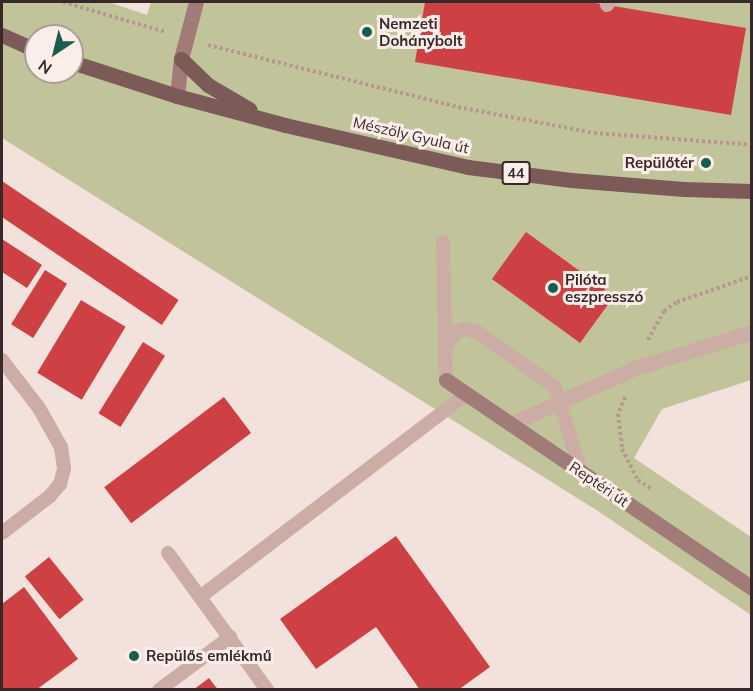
<!DOCTYPE html>
<meta charset="utf-8">
<style>
body{margin:0}
#map{position:relative;width:753px;height:691px;overflow:hidden;background:#f3e1db;font-family:Mulish,sans-serif}
div>[style]{position:absolute}
[style*='--x']{left:calc(var(--x)*1px);top:calc(var(--y)*1px);width:calc(var(--w)*1px);rotate:calc(var(--a)*1deg)}
.green>*{inset:0;background:#c1c39a}
.building>*{inset:0;background:#cd4044;transform-origin:0 0}
.path>*{height:4px;margin-top:-2px;transform-origin:0;background:repeating-linear-gradient(90deg,#b89790 0 3px,transparent 0 6px)}
.lane>*{height:14px;margin:-7px;padding:0 7px;transform-origin:7px;border-radius:7px;background:#ccada6}
.street>*{height:15px;margin:-7.5px;padding:0 7.5px;transform-origin:7.5px;border-radius:7.5px;background:#ccada6}
.secondary>*{height:15px;margin:-7.5px;padding:0 7.5px;transform-origin:7.5px;border-radius:7.5px;background:#a07b77}
.primary>*{height:15px;margin:-7.5px;padding:0 7.5px;transform-origin:7.5px;border-radius:7.5px;background:#7b5a58}
.dots>*{width:16px;height:16px;translate:-50% -50%;box-sizing:border-box;border:3px solid #fbede8;border-radius:50%}
span{translate:-50% -50%;white-space:nowrap;text-align:center;line-height:1.15;-webkit-text-stroke:6px #fbede8;paint-order:stroke}
.shield-label span{padding:2px 4px;background:#fbede8;border:2px solid;border-radius:4px;-webkit-text-stroke-width:0}
.shield-label{font-size:14px;color:#382828;font-weight:700}
.poi-label{font-size:15px;color:#382828;font-weight:700}
.left{translate:0 -50%;text-align:left}
.right{translate:-100% -50%;text-align:right}
.street-label{font-size:15px;color:#382828}
.frame{position:absolute;inset:0;border:3px solid #382828;pointer-events:none}
.north{position:absolute;left:24px;top:24px;width:60px;height:60px;box-sizing:border-box;background:#fbede8;border:2px solid #ad9e9b;border-radius:50%;rotate:215deg;font-size:16px;font-weight:700;line-height:24px;text-align:center;color:#382828}
.north::after{content:'';display:block;margin:auto;width:21px;height:27px;background:#1a5c4e;clip-path:polygon(50% 0,100% 100%,50% 72%,0 100%)}
</style>
<div id="map">
<div class="green">
<div style="clip-path:polygon(evenodd,2px 2px,108px 2px,147px 15px,151px 2px,751px 2px,751px 380px,662px 409px,634px 458px,751px 537px,751px 615px,598px 511px,2px 138px,2px 2px,36px 36px,72px 36px,72px 72px,36px 72px,36px 36px)"></div>
</div>
<div class="building">
<div style="clip-path:polygon(425px 2px,589px 2px,746px 28px,731px 115px,415px 62px)"></div>
<div style="left:2px;top:181px;width:213px;height:30px;rotate:34deg"></div>
<div style="left:526px;top:232px;width:109px;height:58px;rotate:36deg"></div>
<div style="clip-path:polygon(2px 239px,42px 265px,27px 288px,2px 272px)"></div>
<div style="left:45px;top:270px;width:26px;height:64px;rotate:32deg"></div>
<div style="left:81px;top:300px;width:52px;height:85px;rotate:31deg"></div>
<div style="left:143px;top:342px;width:26px;height:84px;rotate:32deg"></div>
<div style="left:224px;top:397px;width:45px;height:150px;rotate:53deg"></div>
<div style="clip-path:polygon(396px 536px,490px 667px,458px 690px,420px 690px,376px 627px,316px 669px,280px 619px)"></div>
<div style="left:49px;top:557px;width:55px;height:31px;rotate:51deg"></div>
<div style="clip-path:polygon(24px 587px,78px 659px,36px 690px,2px 690px,2px 604px)"></div>
<div style="clip-path:polygon(209px 678px,218px 690px,193px 690px)"></div>
</div>
<div class="path">
<div style="--x:63;--y:2;--w:107;--a:16.2"></div>
<div style="--x:208;--y:45;--w:258;--a:13.9"></div>
<div style="--x:458;--y:107;--w:138;--a:10.8"></div>
<div style="--x:594;--y:133;--w:158;--a:4.3"></div>
<div style="--x:648;--y:340;--w:33;--a:-61"></div>
<div style="--x:664;--y:311;--w:16;--a:-35"></div>
<div style="--x:677;--y:302;--w:79;--a:-19.1"></div>
<div style="--x:625;--y:397;--w:18;--a:112"></div>
<div style="--x:618;--y:414;--w:35;--a:83"></div>
<div style="--x:622;--y:449;--w:35;--a:63"></div>
<div style="--x:638;--y:480;--w:18;--a:34"></div>
</div>
<div class="lane">
<div style="--x:607;--y:5;--w:4;--a:-56"></div>
<div style="--x:443;--y:242;--w:138;--a:88.8"></div>
<div style="--x:445;--y:346;--w:18;--a:-52"></div>
<div style="--x:456;--y:332;--w:9;--a:-21"></div>
<div style="--x:464;--y:329;--w:12;--a:9"></div>
<div style="--x:476;--y:331;--w:97;--a:35.3"></div>
<div style="--x:555;--y:387;--w:89;--a:73"></div>
<div style="--x:2;--y:360;--w:61;--a:52.4"></div>
<div style="--x:39;--y:408;--w:45;--a:60.6"></div>
<div style="--x:61;--y:447;--w:22;--a:82"></div>
<div style="--x:64;--y:469;--w:16;--a:105"></div>
<div style="--x:60;--y:484;--w:16;--a:130"></div>
<div style="--x:50;--y:496;--w:61;--a:142.4"></div>
<div style="--x:168;--y:553;--w:169;--a:54.1"></div>
<div style="--x:200;--y:597;--w:335;--a:-37.3"></div>
<div style="--x:159;--y:690;--w:89;--a:-36.7"></div>
</div>
<div class="street">
<div style="--x:510;--y:424;--w:137;--a:-24.1"></div>
<div style="--x:635;--y:368;--w:122;--a:-17.1"></div>
</div>
<div class="secondary">
<div style="--x:177;--y:96;--w:37;--a:-84"></div>
<div style="--x:181;--y:59;--w:59;--a:-75.3"></div>
<div style="--x:446;--y:380;--w:370;--a:34.2"></div>
</div>
<div class="primary">
<div style="--x:2;--y:35;--w:37;--a:24"></div>
<div style="--x:181;--y:59;--w:37;--a:44"></div>
<div style="--x:208;--y:85;--w:48;--a:30.3"></div>
<div style="--x:72;--y:62;--w:110;--a:17.9"></div>
<div style="--x:177;--y:96;--w:112;--a:15"></div>
<div style="--x:285;--y:125;--w:188;--a:12.9"></div>
<div style="--x:468;--y:167;--w:104;--a:7.2"></div>
<div style="--x:571;--y:180;--w:113;--a:4.6"></div>
<div style="--x:684;--y:189;--w:68;--a:1.7"></div>
</div>
<div class="dots">
<div style="left:367px;top:32px;background:#1a5c4e"></div>
<div style="left:706px;top:163px;background:#1a5c4e"></div>
<div style="left:553px;top:288px;background:#1a5c4e"></div>
<div style="left:134px;top:656px;background:#1a5c4e"></div>
</div>
<div class="shield-label">
<span style="left:516px;top:173px">44</span>
</div>
<div class="poi-label">
<span class="left" style="left:379px;top:32px">Nemzeti<br>Dohánybolt</span>
<span class="right" style="left:694px;top:163px">Repülőtér</span>
<span class="left" style="left:565px;top:288px">Pilóta<br>eszpresszó</span>
<span class="left" style="left:146px;top:656px">Repülős emlékmű</span>
</div>
<div class="street-label">
<span style="left:411px;top:135px;rotate:13deg">Mészöly Gyula út</span>
<span style="left:599px;top:484px;rotate:34deg">Reptéri út</span>
</div>
<div class="frame"></div>
<div class="north">N</div>
</div>
